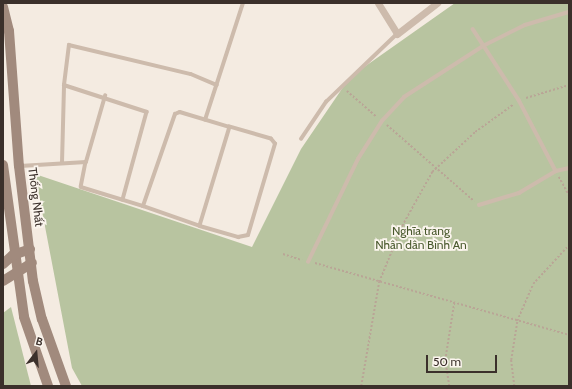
<!DOCTYPE html>
<meta charset="utf-8">
<style>
body{margin:0}
#map{position:relative;width:572px;height:389px;overflow:hidden;background:#f4ebe1;font-family:Cabin,sans-serif}
div>[style]{position:absolute}
[style*='--x']{left:calc(var(--x)*1px);top:calc(var(--y)*1px);width:calc(var(--w)*1px);rotate:calc(var(--a)*1deg)}
.green>*{inset:0;background:#b8c4a0}
.path>*{height:1.5px;margin-top:-0.75px;transform-origin:0;background:repeating-linear-gradient(90deg,#b9a596 0 2px,transparent 0 4px)}
.lane>*{height:3.5px;margin:-1.75px;padding:0 1.75px;transform-origin:1.75px;border-radius:1.75px;background:#cdbbac}
.street>*{height:7px;margin:-3.5px;padding:0 3.5px;transform-origin:3.5px;border-radius:3.5px;background:#cdbbac}
.secondary>*{height:10px;margin:-5px;padding:0 5px;transform-origin:5px;border-radius:5px;background:#a18a7d}
span{translate:-50% -50%;white-space:nowrap;text-align:center;line-height:1.15;-webkit-text-stroke:3.5px #fbf5ee;paint-order:stroke}
.street-label{font-size:12px;color:#3b302b}
.park-label{font-size:12px;color:#4a5a2e}
.frame{position:absolute;inset:0;border:4px solid #3b302b;pointer-events:none}
.north{position:absolute;left:16px;top:333px;width:40px;height:40px;-webkit-text-stroke:3px #fbf5ee;paint-order:stroke;rotate:16deg;font-size:11px;font-weight:700;line-height:16px;text-align:center;color:#3b302b}
.north::after{content:'';display:block;margin:auto;width:14px;height:18px;background:#3b302b;clip-path:polygon(50% 0,100% 100%,50% 72%,0 100%)}
.scale{position:absolute;left:426px;top:355px;width:71px;height:18px;box-sizing:border-box;border:2px solid #3b302b;border-top:0;padding-left:5px;font-size:12px;line-height:14px;white-space:nowrap;color:#3b302b;-webkit-text-stroke:3px #fbf5ee;paint-order:stroke}
</style>
<div id="map">
<div class="green">
<div style="clip-path:polygon(455px 3px,569px 3px,569px 386px,82px 386px,72px 368px,35px 174px,252px 247px,301px 149px,350px 77px)"></div>
<div style="clip-path:polygon(11px 307px,31px 386px,3px 386px,3px 313px)"></div>
</div>
<div class="path">
<div style="--x:347;--y:91;--w:40;--a:41"></div>
<div style="--x:526;--y:98;--w:45;--a:-16.8"></div>
<div style="--x:387;--y:125;--w:116;--a:41.1"></div>
<div style="--x:559;--y:177;--w:21;--a:61"></div>
<div style="--x:283;--y:254;--w:20;--a:18"></div>
<div style="--x:315;--y:263;--w:264;--a:15.8"></div>
<div style="--x:361;--y:386;--w:106;--a:-80.2"></div>
<div style="--x:379;--y:282;--w:61;--a:-67.7"></div>
<div style="--x:402;--y:226;--w:62;--a:-60.9"></div>
<div style="--x:432;--y:172;--w:59;--a:-42.9"></div>
<div style="--x:475;--y:132;--w:48;--a:-35.7"></div>
<div style="--x:449;--y:386;--w:26;--a:-99"></div>
<div style="--x:445;--y:360;--w:58;--a:-81"></div>
<div style="--x:514;--y:386;--w:26;--a:-97"></div>
<div style="--x:511;--y:360;--w:39;--a:-81"></div>
<div style="--x:517;--y:321;--w:40;--a:-66.6"></div>
<div style="--x:533;--y:284;--w:53;--a:-47.3"></div>
</div>
<div class="lane">
<div style="--x:473;--y:29;--w:85;--a:57.1"></div>
<div style="--x:519;--y:100;--w:80;--a:62.5"></div>
<div style="--x:64;--y:85;--w:87;--a:18"></div>
<div style="--x:147;--y:112;--w:91;--a:105.3"></div>
<div style="--x:205;--y:120;--w:123;--a:-72"></div>
<div style="--x:301;--y:139;--w:45;--a:-56"></div>
<div style="--x:326;--y:102;--w:98;--a:-43.8"></div>
<div style="--x:86;--y:162;--w:25;--a:101"></div>
<div style="--x:81;--y:187;--w:65;--a:17"></div>
<div style="--x:143;--y:206;--w:97;--a:-70.8"></div>
<div style="--x:175;--y:114;--w:5;--a:-22"></div>
<div style="--x:180;--y:112;--w:52;--a:16.7"></div>
<div style="--x:230;--y:127;--w:103;--a:106.9"></div>
<div style="--x:62;--y:163;--w:78;--a:-88.5"></div>
<div style="--x:64;--y:85;--w:40;--a:-82.9"></div>
<div style="--x:69;--y:45;--w:125;--a:13.4"></div>
<div style="--x:191;--y:74;--w:28;--a:23"></div>
<div style="--x:20;--y:166;--w:66;--a:-3.5"></div>
<div style="--x:86;--y:162;--w:69;--a:-73.9"></div>
<div style="--x:479;--y:205;--w:42;--a:-16.7"></div>
<div style="--x:519;--y:193;--w:43;--a:-30.7"></div>
<div style="--x:556;--y:171;--w:13;--a:-13"></div>
<div style="--x:143;--y:206;--w:60;--a:19.3"></div>
<div style="--x:200;--y:226;--w:40;--a:16"></div>
<div style="--x:238;--y:237;--w:10;--a:-11"></div>
<div style="--x:248;--y:235;--w:95;--a:-73.5"></div>
<div style="--x:275;--y:144;--w:6;--a:-129"></div>
<div style="--x:271;--y:139;--w:43;--a:-163.7"></div>
<div style="--x:308;--y:262;--w:114;--a:-64.1"></div>
<div style="--x:358;--y:159;--w:45;--a:-57.7"></div>
<div style="--x:382;--y:121;--w:33;--a:-47"></div>
<div style="--x:404;--y:97;--w:94;--a:-32.8"></div>
<div style="--x:483;--y:46;--w:47;--a:-26.6"></div>
<div style="--x:525;--y:25;--w:46;--a:-16.5"></div>
</div>
<div class="street">
<div style="--x:378;--y:3;--w:36;--a:58"></div>
<div style="--x:397;--y:34;--w:51;--a:-37.8"></div>
</div>
<div class="secondary">
<div style="--x:3;--y:7;--w:25;--a:76"></div>
<div style="--x:9;--y:31;--w:135;--a:85.8"></div>
<div style="--x:19;--y:166;--w:116;--a:83.1"></div>
<div style="--x:33;--y:281;--w:39;--a:77"></div>
<div style="--x:42;--y:319;--w:71;--a:70.3"></div>
<div style="--x:3;--y:165;--w:153;--a:82.1"></div>
<div style="--x:24;--y:317;--w:73;--a:70.8"></div>
<div style="--x:3;--y:264;--w:13;--a:-42"></div>
<div style="--x:13;--y:255;--w:18;--a:-19"></div>
<div style="--x:3;--y:281;--w:34;--a:-32"></div>
</div>
<div class="street-label">
<span style="left:36px;top:197px;rotate:83deg">Thống Nhất</span>
</div>
<div class="park-label">
<span style="left:421px;top:238px">Nghĩa trang<br>Nhân dân Bình An</span>
</div>
<div class="frame"></div>
<div class="north">B</div>
<div class="scale">50 m</div>
</div>
